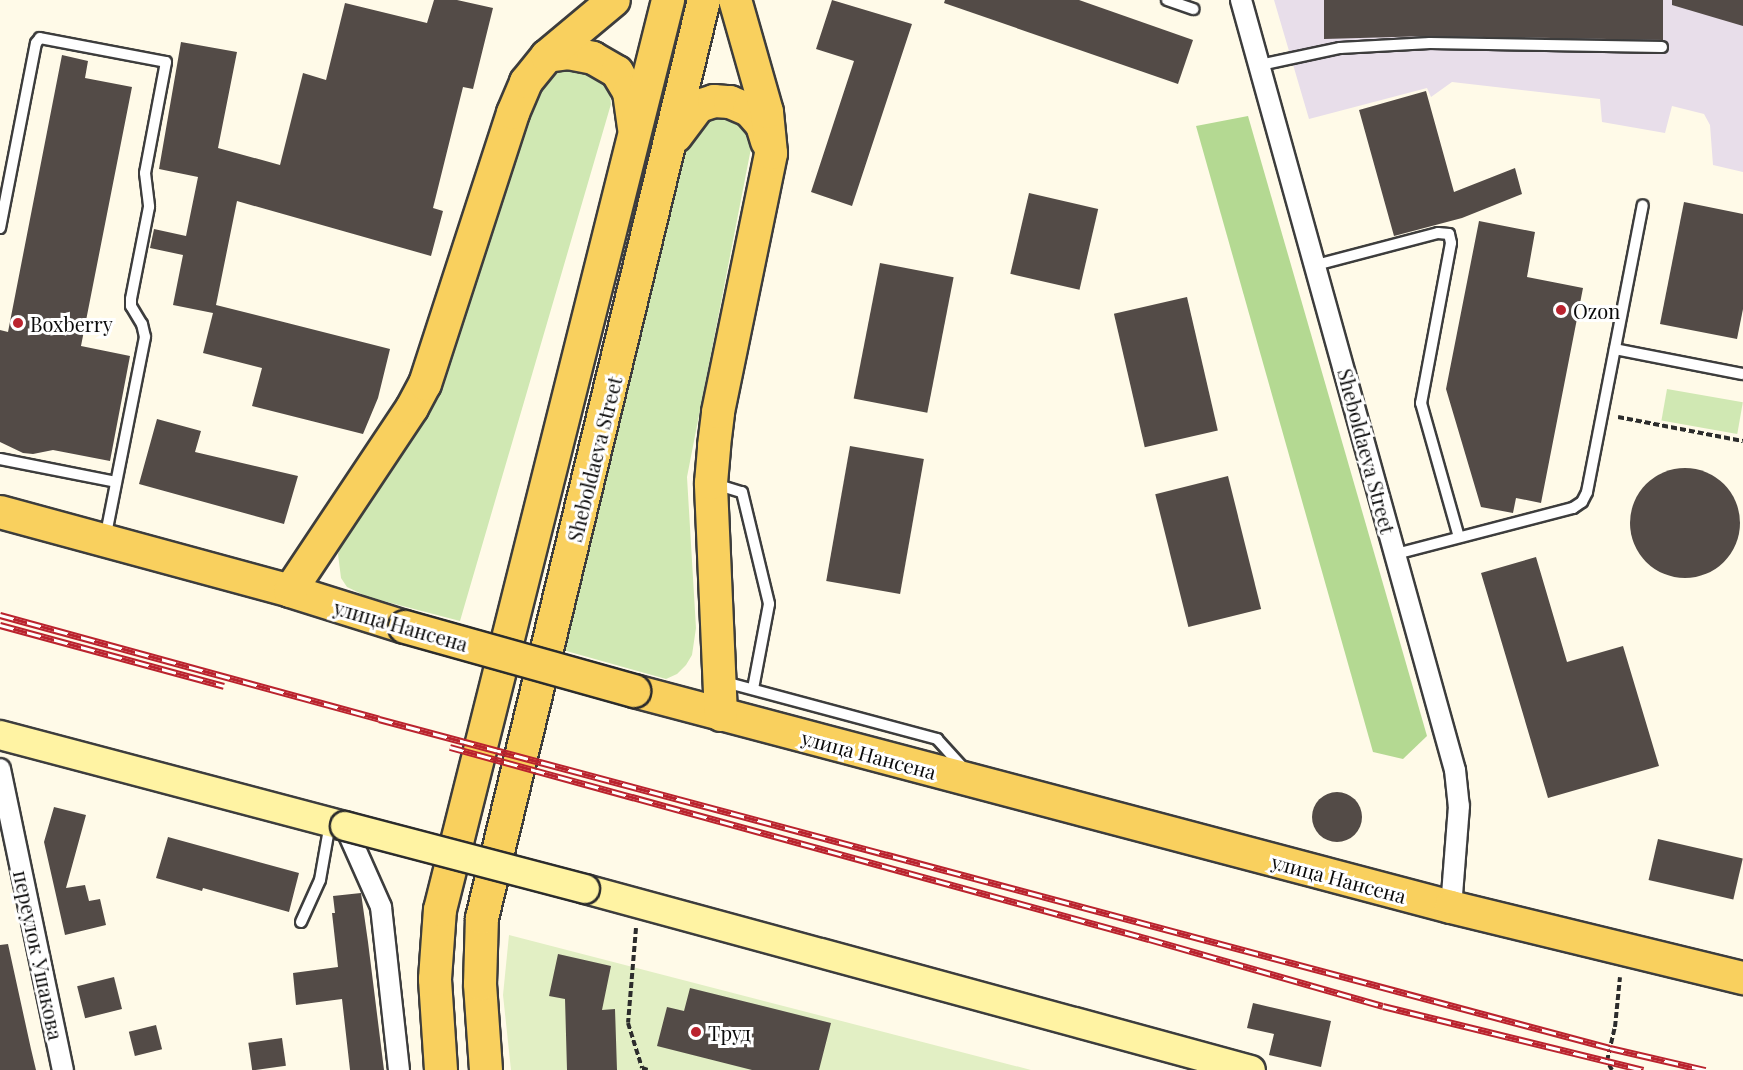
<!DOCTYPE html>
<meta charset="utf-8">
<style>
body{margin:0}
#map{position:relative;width:1743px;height:1070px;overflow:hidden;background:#fffae8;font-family:"Playfair Display",serif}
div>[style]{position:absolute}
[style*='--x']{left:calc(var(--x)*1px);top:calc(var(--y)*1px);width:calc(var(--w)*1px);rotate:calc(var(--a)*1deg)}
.industrial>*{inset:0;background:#e8deea}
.green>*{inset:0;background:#d0e8b3;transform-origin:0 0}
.forest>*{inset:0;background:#b4d992}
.pitch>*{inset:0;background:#e2efc4}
.building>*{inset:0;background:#534b47;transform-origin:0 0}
.round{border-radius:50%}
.path>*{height:4px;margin-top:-2px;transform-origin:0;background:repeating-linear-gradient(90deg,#2c2c2c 0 6px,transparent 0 9px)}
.roads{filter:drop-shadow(2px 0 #3d3d3d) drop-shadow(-2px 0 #3d3d3d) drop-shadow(0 2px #3d3d3d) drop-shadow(0 -2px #3d3d3d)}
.lane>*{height:10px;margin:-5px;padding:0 5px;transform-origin:5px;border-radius:5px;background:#fff}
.street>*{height:20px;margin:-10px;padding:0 10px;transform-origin:10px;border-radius:10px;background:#fff}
.secondary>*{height:28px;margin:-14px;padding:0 14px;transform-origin:14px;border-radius:14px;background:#fff3a3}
.primary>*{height:32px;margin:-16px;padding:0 16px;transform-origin:16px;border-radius:16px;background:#f9d05e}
.rail>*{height:7px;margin-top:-3.5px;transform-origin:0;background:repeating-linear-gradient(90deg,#fff 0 14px,#ba232e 0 28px);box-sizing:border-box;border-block:2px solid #ba232e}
.bridges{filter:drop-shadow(2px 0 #2c2c2c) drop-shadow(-2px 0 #2c2c2c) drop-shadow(0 2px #2c2c2c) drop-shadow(0 -2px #2c2c2c)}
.secondary-bridge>*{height:28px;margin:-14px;padding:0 14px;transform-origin:14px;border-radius:14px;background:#fff3a3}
.primary-bridge>*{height:32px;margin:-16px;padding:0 16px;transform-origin:16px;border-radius:16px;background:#f9d05e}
.dots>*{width:16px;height:16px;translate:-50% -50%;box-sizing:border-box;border:3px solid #fff;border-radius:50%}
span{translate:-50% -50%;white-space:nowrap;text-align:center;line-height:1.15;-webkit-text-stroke:6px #fff;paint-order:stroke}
.poi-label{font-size:20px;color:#0a0a0a}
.left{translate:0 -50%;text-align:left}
.street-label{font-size:20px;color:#0a0a0a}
</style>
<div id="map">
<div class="industrial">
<div style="clip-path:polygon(1274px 0,1743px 0,1743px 172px,1713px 165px,1710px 125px,1704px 114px,1672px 106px,1665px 133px,1602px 122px,1600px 99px,1452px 82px,1431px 97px,1427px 88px,1309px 119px)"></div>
</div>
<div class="green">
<div style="clip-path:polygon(571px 68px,598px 73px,609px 87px,611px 104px,460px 621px,368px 597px,347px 587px,341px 578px,338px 554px,348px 528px,434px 404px,538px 93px,558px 71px)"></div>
<div style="clip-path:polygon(736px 113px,753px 138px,687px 477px,696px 628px,692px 655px,686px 665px,677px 674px,666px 679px,552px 647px,691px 129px,702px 114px)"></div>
<div style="left:1667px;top:389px;width:77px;height:32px;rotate:10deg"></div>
</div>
<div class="forest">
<div style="clip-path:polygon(1248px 116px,1427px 736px,1403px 759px,1373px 752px,1196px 126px)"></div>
</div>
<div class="pitch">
<div style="clip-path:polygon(509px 935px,1031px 1070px,511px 1070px,503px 995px)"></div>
</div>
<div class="building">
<div style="clip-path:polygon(434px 0,457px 0,493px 8px,473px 89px,463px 87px,433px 208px,443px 211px,431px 256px,237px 201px,216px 305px,390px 349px,378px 398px,363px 434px,252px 406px,262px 368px,203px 353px,213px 313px,173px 305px,183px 255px,150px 248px,154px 229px,186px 236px,198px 177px,159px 169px,181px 42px,237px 52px,218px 148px,280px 165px,303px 73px,326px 80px,345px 3px,427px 23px)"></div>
<div style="clip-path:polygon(832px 0,912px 24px,852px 206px,811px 192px,854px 61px,816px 49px)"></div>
<div style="clip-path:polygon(945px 0,1079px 0,1193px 40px,1178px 84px,944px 3px)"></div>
<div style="clip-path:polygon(1324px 0,1663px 0,1663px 40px,1430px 36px,1324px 39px)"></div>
<div style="clip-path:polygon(1672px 0,1743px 0,1743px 26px,1672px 5px)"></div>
<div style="clip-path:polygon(62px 55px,88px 61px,85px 78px,132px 87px,81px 346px,130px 356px,110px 461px,53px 450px,33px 454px,23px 453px,0 442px,0 330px,8px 332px)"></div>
<div style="clip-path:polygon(1426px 91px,1454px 192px,1515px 168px,1522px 194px,1462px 218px,1394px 236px,1359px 110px)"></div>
<div style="left:1029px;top:193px;width:71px;height:83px;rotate:13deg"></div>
<div style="clip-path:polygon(1684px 202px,1743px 214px,1743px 309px,1737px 339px,1660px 324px)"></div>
<div style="clip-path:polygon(1479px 221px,1535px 232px,1527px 277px,1583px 288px,1541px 503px,1516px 498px,1513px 513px,1481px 507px,1446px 389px)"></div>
<div style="left:880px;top:263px;width:75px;height:138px;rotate:11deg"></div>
<div style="left:1187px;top:297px;width:137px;height:75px;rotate:77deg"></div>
<div style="clip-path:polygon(157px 419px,201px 431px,195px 452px,298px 476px,284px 524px,139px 484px)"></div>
<div style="left:850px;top:446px;width:75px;height:137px;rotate:10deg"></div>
<div class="round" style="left:1630px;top:468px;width:110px;height:110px"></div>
<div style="left:1228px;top:476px;width:137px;height:75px;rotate:76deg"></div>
<div style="clip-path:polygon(1536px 557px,1567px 662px,1623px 646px,1659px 766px,1548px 798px,1481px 573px)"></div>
<div class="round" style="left:1312px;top:792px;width:50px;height:50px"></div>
<div style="clip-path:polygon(54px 807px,86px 815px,66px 888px,85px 885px,89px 901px,100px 899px,106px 925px,65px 935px,44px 842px)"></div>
<div style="clip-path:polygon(168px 837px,299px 873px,289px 912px,203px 888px,202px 891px,156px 878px)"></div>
<div style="left:1658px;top:839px;width:87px;height:42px;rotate:13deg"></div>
<div style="clip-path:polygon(361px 893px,368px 942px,384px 1070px,350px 1070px,342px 999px,296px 1005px,293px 973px,338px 967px,332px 913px,335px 913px,333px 896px)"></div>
<div style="clip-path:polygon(8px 944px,31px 1049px,36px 1070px,0 1070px,0 945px)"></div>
<div style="clip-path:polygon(558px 954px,611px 966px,602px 1010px,615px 1009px,617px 1070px,567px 1070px,565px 999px,549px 996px)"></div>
<div style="left:114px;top:977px;width:33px;height:38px;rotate:76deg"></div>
<div style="clip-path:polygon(690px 988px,831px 1023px,819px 1070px,752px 1070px,657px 1046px,667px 1007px,684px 1011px)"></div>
<div style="clip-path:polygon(1253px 1003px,1331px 1021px,1321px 1067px,1269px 1055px,1274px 1034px,1247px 1028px)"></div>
<div style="left:156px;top:1025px;width:25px;height:28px;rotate:76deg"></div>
<div style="left:282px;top:1038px;width:28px;height:34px;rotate:82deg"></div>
</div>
<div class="path">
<div style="--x:1618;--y:417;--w:127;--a:10.9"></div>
<div style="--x:636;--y:928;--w:95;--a:94.8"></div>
<div style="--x:628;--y:1023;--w:47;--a:72.7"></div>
<div style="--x:642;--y:1068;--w:6;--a:18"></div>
<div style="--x:1612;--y:1070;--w:10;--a:-119"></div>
<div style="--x:1607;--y:1061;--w:35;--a:-77"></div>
<div style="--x:1615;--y:1027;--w:50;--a:-84.3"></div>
</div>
<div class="roads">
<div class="lane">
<div style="--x:1167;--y:0;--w:28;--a:19"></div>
<div style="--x:1260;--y:65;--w:82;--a:-12"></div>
<div style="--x:1340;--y:48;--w:90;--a:-3.2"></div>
<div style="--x:1430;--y:43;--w:232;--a:1"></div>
<div style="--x:0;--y:228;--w:188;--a:-79"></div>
<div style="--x:36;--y:43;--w:6;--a:-51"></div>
<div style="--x:40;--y:38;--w:128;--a:10.8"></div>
<div style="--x:166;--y:62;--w:113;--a:100.7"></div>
<div style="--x:145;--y:173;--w:34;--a:83"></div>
<div style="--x:149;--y:207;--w:94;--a:101.1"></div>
<div style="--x:131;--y:299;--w:7;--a:90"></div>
<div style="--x:131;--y:306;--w:21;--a:59"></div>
<div style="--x:142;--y:324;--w:13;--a:77"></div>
<div style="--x:145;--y:337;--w:206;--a:101.2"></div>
<div style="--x:1316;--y:265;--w:126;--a:-14.7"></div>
<div style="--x:1438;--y:233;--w:11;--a:5"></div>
<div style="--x:1449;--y:234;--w:9;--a:77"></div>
<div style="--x:1451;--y:243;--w:163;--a:100.6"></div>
<div style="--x:1421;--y:403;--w:139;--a:74.2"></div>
<div style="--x:1615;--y:349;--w:130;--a:11.1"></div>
<div style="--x:0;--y:459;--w:118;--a:11.2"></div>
<div style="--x:715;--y:484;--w:28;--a:17"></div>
<div style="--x:742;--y:492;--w:115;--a:76.4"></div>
<div style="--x:769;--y:604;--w:86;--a:100.7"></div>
<div style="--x:1396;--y:554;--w:183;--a:-14.6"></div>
<div style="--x:1573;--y:508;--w:11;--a:-34"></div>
<div style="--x:1582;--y:502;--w:11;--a:-63"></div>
<div style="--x:1587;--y:492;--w:292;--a:-79"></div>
<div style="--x:721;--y:681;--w:224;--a:15"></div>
<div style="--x:937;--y:739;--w:43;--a:47.8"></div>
<div style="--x:301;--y:922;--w:46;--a:-65.7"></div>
<div style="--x:320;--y:880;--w:58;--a:-80"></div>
</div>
<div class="street">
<div style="--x:1241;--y:0;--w:799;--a:74.47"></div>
<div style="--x:1455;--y:770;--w:36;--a:84"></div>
<div style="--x:1459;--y:806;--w:101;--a:94.5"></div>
<div style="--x:0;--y:769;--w:308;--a:78.2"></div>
<div style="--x:345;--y:826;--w:89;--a:66"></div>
<div style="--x:381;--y:907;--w:164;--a:83.7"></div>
</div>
<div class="secondary">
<div style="--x:0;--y:735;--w:357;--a:14.8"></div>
<div style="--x:585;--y:889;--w:690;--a:15.2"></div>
</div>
<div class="primary">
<div style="--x:547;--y:56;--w:21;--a:-8"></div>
<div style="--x:568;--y:53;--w:25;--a:11"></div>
<div style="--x:593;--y:58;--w:28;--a:30"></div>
<div style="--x:617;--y:72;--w:23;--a:59"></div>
<div style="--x:629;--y:92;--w:36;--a:82"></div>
<div style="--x:676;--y:136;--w:38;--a:-53"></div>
<div style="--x:699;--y:106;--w:16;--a:-18"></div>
<div style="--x:714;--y:101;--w:16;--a:4"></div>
<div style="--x:730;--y:102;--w:21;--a:23"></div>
<div style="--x:749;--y:110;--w:20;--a:49"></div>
<div style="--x:762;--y:125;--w:17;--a:73"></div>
<div style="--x:0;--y:512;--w:301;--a:15.2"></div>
<div style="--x:290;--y:591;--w:121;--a:17.4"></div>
<div style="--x:290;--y:591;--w:220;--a:-56.3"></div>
<div style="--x:412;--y:408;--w:27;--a:-62"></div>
<div style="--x:425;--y:384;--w:285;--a:-72"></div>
<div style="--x:513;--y:113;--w:34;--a:-67"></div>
<div style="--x:526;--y:82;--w:33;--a:-51"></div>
<div style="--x:547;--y:56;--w:87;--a:-39.9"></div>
<div style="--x:634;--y:691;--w:845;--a:14.81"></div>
<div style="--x:1451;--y:907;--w:301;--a:13.7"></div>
<div style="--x:721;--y:715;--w:232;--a:-92.5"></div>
<div style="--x:711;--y:483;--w:37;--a:-85"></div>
<div style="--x:714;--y:446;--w:34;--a:-83"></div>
<div style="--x:718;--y:412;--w:264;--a:-78.4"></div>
<div style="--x:771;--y:153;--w:41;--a:-95.6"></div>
<div style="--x:767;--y:112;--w:116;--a:-105.9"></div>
<div style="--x:441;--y:1070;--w:91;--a:-93.8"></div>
<div style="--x:435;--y:979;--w:69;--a:-85.9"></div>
<div style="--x:440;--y:910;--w:938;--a:-75.93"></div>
<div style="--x:486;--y:1070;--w:86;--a:-94"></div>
<div style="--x:480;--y:984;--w:66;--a:-88.3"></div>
<div style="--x:482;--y:918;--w:944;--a:-76.41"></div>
</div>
</div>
<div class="rail">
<div style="--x:0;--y:615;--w:393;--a:15.3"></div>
<div style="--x:379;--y:719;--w:1274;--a:14.96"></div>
<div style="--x:1610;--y:1048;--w:98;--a:13"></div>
<div style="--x:0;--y:625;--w:232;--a:15.2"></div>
<div style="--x:450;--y:747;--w:725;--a:15.36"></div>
<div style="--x:1149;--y:939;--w:243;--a:16"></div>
<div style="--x:1383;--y:1006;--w:268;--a:13.8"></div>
</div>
<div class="bridges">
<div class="secondary-bridge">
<div style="--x:345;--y:826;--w:248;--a:14.7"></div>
</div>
<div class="primary-bridge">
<div style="--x:405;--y:627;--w:238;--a:15.6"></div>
</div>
</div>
<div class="dots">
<div style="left:1561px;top:310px;background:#ba232e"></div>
<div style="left:18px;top:323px;background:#ba232e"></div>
<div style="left:696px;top:1032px;background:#ba232e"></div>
</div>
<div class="poi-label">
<span class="left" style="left:1573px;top:310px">Ozon</span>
<span class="left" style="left:30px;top:323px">Boxberry</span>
<span class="left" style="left:708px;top:1032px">Труд</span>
</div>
<div class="street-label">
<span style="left:1367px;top:451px;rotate:75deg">Sheboldaeva Street</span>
<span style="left:594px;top:459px;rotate:-76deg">Sheboldaeva Street</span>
<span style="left:401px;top:625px;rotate:16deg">улица Нансена</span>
<span style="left:869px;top:754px;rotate:15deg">улица Нансена</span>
<span style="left:1339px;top:878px;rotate:15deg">улица Нансена</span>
<span style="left:39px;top:955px;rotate:78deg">переулок Ушакова</span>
</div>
</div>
